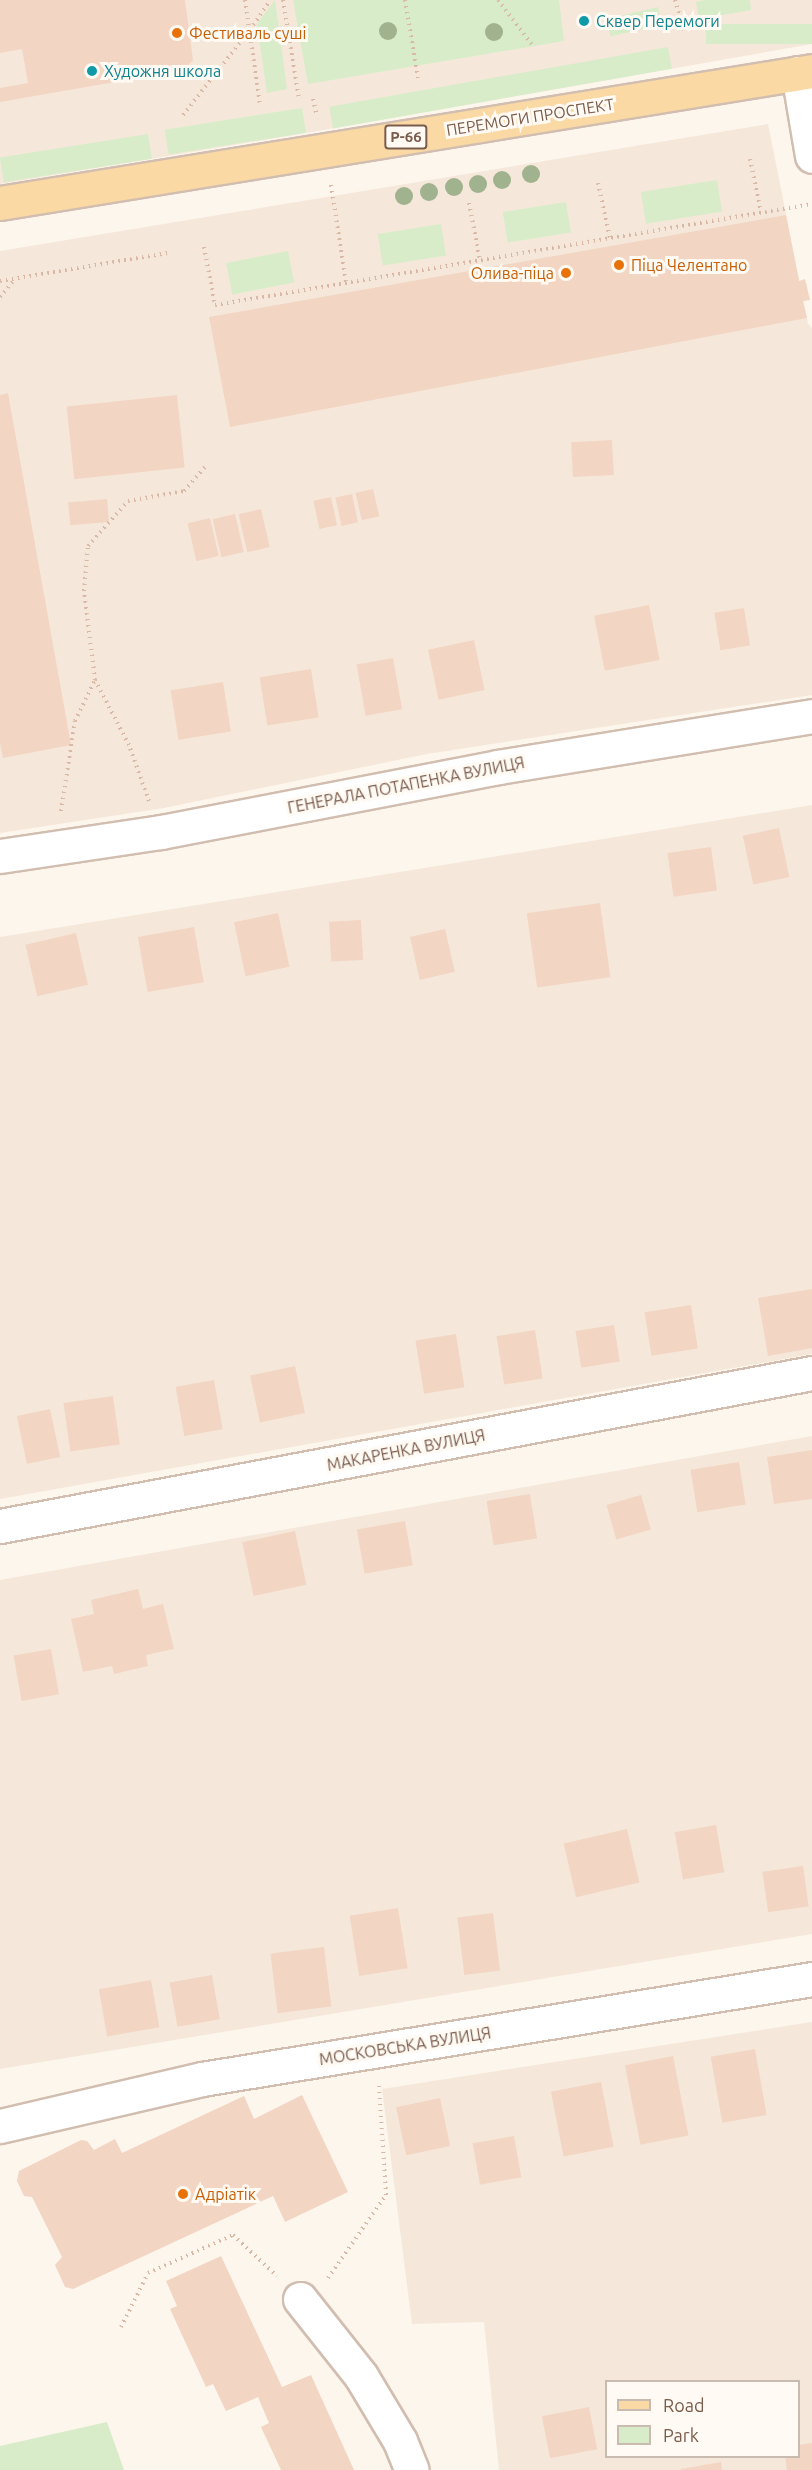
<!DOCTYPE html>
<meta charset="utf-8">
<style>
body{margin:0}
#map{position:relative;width:812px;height:2470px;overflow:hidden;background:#fdf6ec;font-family:Ubuntu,sans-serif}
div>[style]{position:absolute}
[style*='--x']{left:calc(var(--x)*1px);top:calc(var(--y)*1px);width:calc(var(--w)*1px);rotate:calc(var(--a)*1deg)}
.residential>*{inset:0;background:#f5e8da}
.green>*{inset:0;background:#d8ecc9;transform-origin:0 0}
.building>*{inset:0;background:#f3d5c3;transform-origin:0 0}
.path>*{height:4px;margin-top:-2px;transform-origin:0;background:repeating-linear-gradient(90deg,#d9b8a5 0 1.5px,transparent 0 6px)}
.roads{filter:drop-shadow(2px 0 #d1beb0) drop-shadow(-2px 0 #d1beb0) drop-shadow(0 2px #d1beb0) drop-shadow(0 -2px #d1beb0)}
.minor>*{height:33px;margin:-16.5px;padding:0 16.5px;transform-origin:16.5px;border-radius:16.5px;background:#fff}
.primary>*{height:33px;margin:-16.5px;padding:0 16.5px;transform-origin:16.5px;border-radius:16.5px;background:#fbd9a5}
.trees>*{width:18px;height:18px;margin:-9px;border-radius:50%;background:#a0b28e}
.dots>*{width:16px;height:16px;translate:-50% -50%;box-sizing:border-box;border:3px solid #fffaf3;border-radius:50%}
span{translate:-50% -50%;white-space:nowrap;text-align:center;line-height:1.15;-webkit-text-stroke:6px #fffaf3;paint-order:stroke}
.shield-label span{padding:2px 4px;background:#fffaf3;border:2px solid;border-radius:4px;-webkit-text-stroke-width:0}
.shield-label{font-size:15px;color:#7a5c4d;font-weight:700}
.culture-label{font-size:16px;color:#0d838f}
.left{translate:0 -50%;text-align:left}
.food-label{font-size:16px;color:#c56008}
.right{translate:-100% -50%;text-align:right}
.street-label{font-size:16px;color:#7a5c4d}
.legend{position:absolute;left:605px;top:2380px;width:195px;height:78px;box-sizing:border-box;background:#fffaf3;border:2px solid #cabbb1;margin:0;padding:8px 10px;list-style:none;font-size:18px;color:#7a5c4d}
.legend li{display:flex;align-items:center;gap:12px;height:30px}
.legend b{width:30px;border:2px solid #cabbb1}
</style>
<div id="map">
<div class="residential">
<div style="clip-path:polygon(0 0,812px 0,812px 44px,306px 133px,0 184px)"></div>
<div style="clip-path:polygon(768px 124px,808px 324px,812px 328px,812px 695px,427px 754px,164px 808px,0 833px,0 251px)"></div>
<div style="clip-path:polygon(812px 805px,812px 1354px,0 1499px,0 937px)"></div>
<div style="clip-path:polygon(812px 1436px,812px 1934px,0 2069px,0 1580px)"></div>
<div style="clip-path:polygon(evenodd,812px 2022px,812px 2470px,499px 2470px,484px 2322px,412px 2324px,382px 2089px,812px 2022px,606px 2382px,798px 2382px,798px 2456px,606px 2456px,606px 2382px)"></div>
</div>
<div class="green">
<div style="clip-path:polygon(275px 0,287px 89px,267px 93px,257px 24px)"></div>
<div style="clip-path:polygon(293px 0,559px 0,564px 41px,308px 84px)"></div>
<div style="clip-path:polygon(705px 0,750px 0,751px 10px,699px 19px,696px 2px)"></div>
<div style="left:658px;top:7px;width:18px;height:53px;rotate:77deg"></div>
<div style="left:812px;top:24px;width:20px;height:106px;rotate:90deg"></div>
<div style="left:668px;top:47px;width:22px;height:344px;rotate:80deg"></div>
<div style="left:302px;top:108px;width:25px;height:139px;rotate:81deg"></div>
<div style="left:148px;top:134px;width:25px;height:150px;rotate:81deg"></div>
<div style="left:717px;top:180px;width:32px;height:77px;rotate:81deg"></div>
<div style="left:566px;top:202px;width:31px;height:64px;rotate:81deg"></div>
<div style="left:441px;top:224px;width:32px;height:64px;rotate:81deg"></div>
<div style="left:288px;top:251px;width:32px;height:63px;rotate:79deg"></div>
<div style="clip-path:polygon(107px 2422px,124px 2470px,0 2470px,0 2446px)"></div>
</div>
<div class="building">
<div style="clip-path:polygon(0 0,185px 0,193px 60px,184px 70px,0 102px,0 88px,28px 83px,22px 49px,0 53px)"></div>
<div style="clip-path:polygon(786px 215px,799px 281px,805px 279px,810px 300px,803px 301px,807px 318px,230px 427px,209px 317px)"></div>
<div style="clip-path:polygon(8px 393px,71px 745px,3px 758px,0 743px,0 395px)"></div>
<div style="left:177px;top:395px;width:73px;height:111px;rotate:84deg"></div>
<div style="left:612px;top:440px;width:35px;height:41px;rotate:87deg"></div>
<div style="left:373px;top:489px;width:28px;height:18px;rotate:77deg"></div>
<div style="left:352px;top:494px;width:29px;height:17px;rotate:78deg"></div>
<div style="left:331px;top:497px;width:29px;height:18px;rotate:78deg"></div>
<div style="left:107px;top:499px;width:23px;height:39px;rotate:85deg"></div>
<div style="left:261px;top:509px;width:39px;height:23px;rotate:77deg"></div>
<div style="left:235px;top:514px;width:39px;height:23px;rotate:77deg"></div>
<div style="left:210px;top:518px;width:39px;height:23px;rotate:77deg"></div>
<div style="left:649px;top:605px;width:56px;height:56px;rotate:79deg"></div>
<div style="left:744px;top:608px;width:38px;height:30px;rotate:81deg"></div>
<div style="left:474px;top:640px;width:51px;height:47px;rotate:78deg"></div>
<div style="left:393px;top:658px;width:52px;height:37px;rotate:80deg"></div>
<div style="left:311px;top:669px;width:49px;height:52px;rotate:81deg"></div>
<div style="left:223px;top:682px;width:50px;height:53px;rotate:81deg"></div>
<div style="left:779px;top:828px;width:50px;height:37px;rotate:78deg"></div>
<div style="left:711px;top:847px;width:44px;height:44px;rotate:82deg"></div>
<div style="left:600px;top:903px;width:75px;height:74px;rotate:82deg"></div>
<div style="left:278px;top:913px;width:55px;height:45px;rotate:78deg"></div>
<div style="left:361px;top:920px;width:40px;height:32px;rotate:87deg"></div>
<div style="left:194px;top:927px;width:56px;height:57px;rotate:80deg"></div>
<div style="left:445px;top:929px;width:44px;height:36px;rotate:77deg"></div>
<div style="left:76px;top:933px;width:53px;height:52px;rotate:77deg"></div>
<div style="clip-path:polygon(812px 1289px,812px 1348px,768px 1356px,758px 1298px)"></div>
<div style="left:691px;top:1305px;width:44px;height:47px;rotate:81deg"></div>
<div style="left:614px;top:1325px;width:37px;height:39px;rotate:81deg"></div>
<div style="left:535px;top:1330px;width:49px;height:39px;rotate:81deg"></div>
<div style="left:456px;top:1334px;width:54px;height:41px;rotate:81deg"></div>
<div style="left:295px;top:1366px;width:48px;height:46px;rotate:78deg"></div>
<div style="left:214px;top:1380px;width:50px;height:39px;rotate:80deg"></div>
<div style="left:113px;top:1396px;width:49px;height:50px;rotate:82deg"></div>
<div style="left:50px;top:1409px;width:49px;height:34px;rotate:78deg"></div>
<div style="clip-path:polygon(812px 1450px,812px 1499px,774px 1504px,767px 1457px)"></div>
<div style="left:739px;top:1462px;width:43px;height:49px;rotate:81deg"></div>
<div style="left:530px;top:1494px;width:45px;height:44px;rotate:81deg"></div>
<div style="left:641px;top:1495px;width:36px;height:36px;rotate:74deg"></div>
<div style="left:405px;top:1521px;width:45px;height:49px;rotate:80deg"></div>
<div style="left:295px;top:1531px;width:55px;height:54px;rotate:78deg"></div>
<div style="clip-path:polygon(138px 1589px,143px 1609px,163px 1604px,174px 1649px,146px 1655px,148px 1666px,114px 1674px,112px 1666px,83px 1672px,71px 1619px,94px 1614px,91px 1600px)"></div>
<div style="left:51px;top:1649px;width:46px;height:38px;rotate:80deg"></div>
<div style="left:716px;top:1825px;width:48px;height:42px;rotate:80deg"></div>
<div style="left:627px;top:1829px;width:55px;height:65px;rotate:77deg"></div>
<div style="left:803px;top:1866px;width:41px;height:41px;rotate:82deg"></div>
<div style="left:398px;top:1908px;width:61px;height:49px;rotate:81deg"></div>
<div style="left:493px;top:1913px;width:58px;height:36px;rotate:83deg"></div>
<div style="left:324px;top:1947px;width:60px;height:54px;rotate:83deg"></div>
<div style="left:212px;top:1975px;width:45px;height:43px;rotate:80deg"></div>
<div style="left:151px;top:1980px;width:48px;height:53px;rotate:80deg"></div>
<div style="left:755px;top:2049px;width:67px;height:45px;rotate:80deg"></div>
<div style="left:673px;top:2056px;width:81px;height:49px;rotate:79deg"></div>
<div style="left:601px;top:2082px;width:66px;height:51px;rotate:79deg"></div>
<div style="clip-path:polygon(302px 2095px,348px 2192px,285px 2222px,273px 2196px,73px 2289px,65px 2287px,55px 2265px,62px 2257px,32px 2197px,24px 2196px,17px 2181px,19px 2171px,81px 2140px,87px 2141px,94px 2150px,115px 2139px,122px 2153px,244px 2096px,254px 2119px)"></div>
<div style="left:440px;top:2098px;width:49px;height:45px;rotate:78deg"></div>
<div style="left:514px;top:2136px;width:42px;height:42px;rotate:80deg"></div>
<div style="clip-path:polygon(221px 2256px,282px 2387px,311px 2375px,354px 2470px,281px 2470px,261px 2427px,269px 2423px,258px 2397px,226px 2411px,213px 2384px,206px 2387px,170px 2309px,177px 2306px,166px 2281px)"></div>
<div style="left:589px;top:2407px;width:43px;height:48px;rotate:79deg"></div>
<div style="clip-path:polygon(812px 2443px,812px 2470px,787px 2470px,785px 2456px,798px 2456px,798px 2445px)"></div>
<div style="clip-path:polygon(721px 2462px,722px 2470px,681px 2470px,681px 2469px)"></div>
</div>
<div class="path">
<div style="--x:245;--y:0;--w:105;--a:81.8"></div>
<div style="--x:283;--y:0;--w:100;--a:80.8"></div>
<div style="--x:405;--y:0;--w:79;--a:80.5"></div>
<div style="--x:498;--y:0;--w:58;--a:52.7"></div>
<div style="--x:675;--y:0;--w:34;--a:73"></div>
<div style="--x:313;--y:99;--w:17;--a:77"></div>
<div style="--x:183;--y:115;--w:108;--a:-51.8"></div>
<div style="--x:250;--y:30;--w:36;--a:-56"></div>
<div style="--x:750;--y:159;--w:54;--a:78.3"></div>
<div style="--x:598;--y:183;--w:56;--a:77.7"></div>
<div style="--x:331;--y:185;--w:98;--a:81.2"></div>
<div style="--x:469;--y:203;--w:58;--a:79.1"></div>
<div style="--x:204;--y:247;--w:59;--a:79.3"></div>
<div style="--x:215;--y:305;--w:605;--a:-9.6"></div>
<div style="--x:0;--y:281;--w:170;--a:-9.5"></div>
<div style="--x:0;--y:297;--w:23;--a:-50"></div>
<div style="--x:149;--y:801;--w:59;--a:-109.7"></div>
<div style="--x:129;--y:745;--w:73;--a:-117.6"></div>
<div style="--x:95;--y:680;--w:90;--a:-97"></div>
<div style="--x:84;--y:591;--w:45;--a:-84.9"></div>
<div style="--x:88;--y:546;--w:60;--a:-48.4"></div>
<div style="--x:128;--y:501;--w:57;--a:-10.1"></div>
<div style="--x:184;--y:491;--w:32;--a:-49"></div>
<div style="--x:61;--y:811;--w:91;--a:-81.2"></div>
<div style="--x:75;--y:721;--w:46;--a:-64"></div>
<div style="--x:328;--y:2278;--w:101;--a:-55.1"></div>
<div style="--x:386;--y:2195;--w:109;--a:-93.7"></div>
<div style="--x:121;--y:2327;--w:60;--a:-63.4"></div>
<div style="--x:148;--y:2273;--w:93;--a:-24.1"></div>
<div style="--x:233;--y:2235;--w:60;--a:43"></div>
</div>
<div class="roads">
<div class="minor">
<div style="--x:798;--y:73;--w:84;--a:80.4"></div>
<div style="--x:0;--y:856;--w:163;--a:-8.5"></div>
<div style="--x:161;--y:832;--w:343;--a:-10.9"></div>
<div style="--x:498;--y:767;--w:318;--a:-9.2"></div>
<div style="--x:0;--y:1526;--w:826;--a:-10.67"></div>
<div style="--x:0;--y:2126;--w:207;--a:-13.1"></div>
<div style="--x:202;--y:2079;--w:618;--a:-9.31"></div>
<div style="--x:300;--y:2299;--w:98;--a:51.6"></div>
<div style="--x:361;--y:2376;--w:76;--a:59"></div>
<div style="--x:400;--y:2441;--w:31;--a:68"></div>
</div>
<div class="primary">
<div style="--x:0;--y:203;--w:823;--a:-9.23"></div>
</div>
</div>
<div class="trees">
<div style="left:388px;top:31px"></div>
<div style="left:494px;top:32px"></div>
<div style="left:531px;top:174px"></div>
<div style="left:502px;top:180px"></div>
<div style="left:478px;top:184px"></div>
<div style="left:454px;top:187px"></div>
<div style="left:429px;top:192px"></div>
<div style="left:404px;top:196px"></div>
</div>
<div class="dots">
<div style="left:584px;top:21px;background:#0f9aa8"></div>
<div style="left:177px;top:33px;background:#e8710a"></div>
<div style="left:92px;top:71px;background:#0f9aa8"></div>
<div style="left:619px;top:265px;background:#e8710a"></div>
<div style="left:566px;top:273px;background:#e8710a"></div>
<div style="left:183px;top:2194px;background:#e8710a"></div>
</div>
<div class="shield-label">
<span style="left:406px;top:137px">Р-66</span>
</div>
<div class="culture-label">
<span class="left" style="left:596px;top:21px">Сквер Перемоги</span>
<span class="left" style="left:104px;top:71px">Художня школа</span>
</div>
<div class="food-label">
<span class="left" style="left:189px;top:33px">Фестиваль суші</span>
<span class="left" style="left:631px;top:265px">Піца Челентано</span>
<span class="right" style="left:554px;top:273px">Олива-піца</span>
<span class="left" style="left:195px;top:2194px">Адріатік</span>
</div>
<div class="street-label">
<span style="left:530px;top:117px;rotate:-9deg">ПЕРЕМОГИ ПРОСПЕКТ</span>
<span style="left:406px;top:785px;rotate:-11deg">ГЕНЕРАЛА ПОТАПЕНКА ВУЛИЦЯ</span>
<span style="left:406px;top:1450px;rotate:-11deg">МАКАРЕНКА ВУЛИЦЯ</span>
<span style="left:405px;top:2046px;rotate:-9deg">МОСКОВСЬКА ВУЛИЦЯ</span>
</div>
<ul class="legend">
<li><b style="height:8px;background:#fbd9a5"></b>Road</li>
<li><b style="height:16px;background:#d8ecc9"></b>Park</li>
</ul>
</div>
